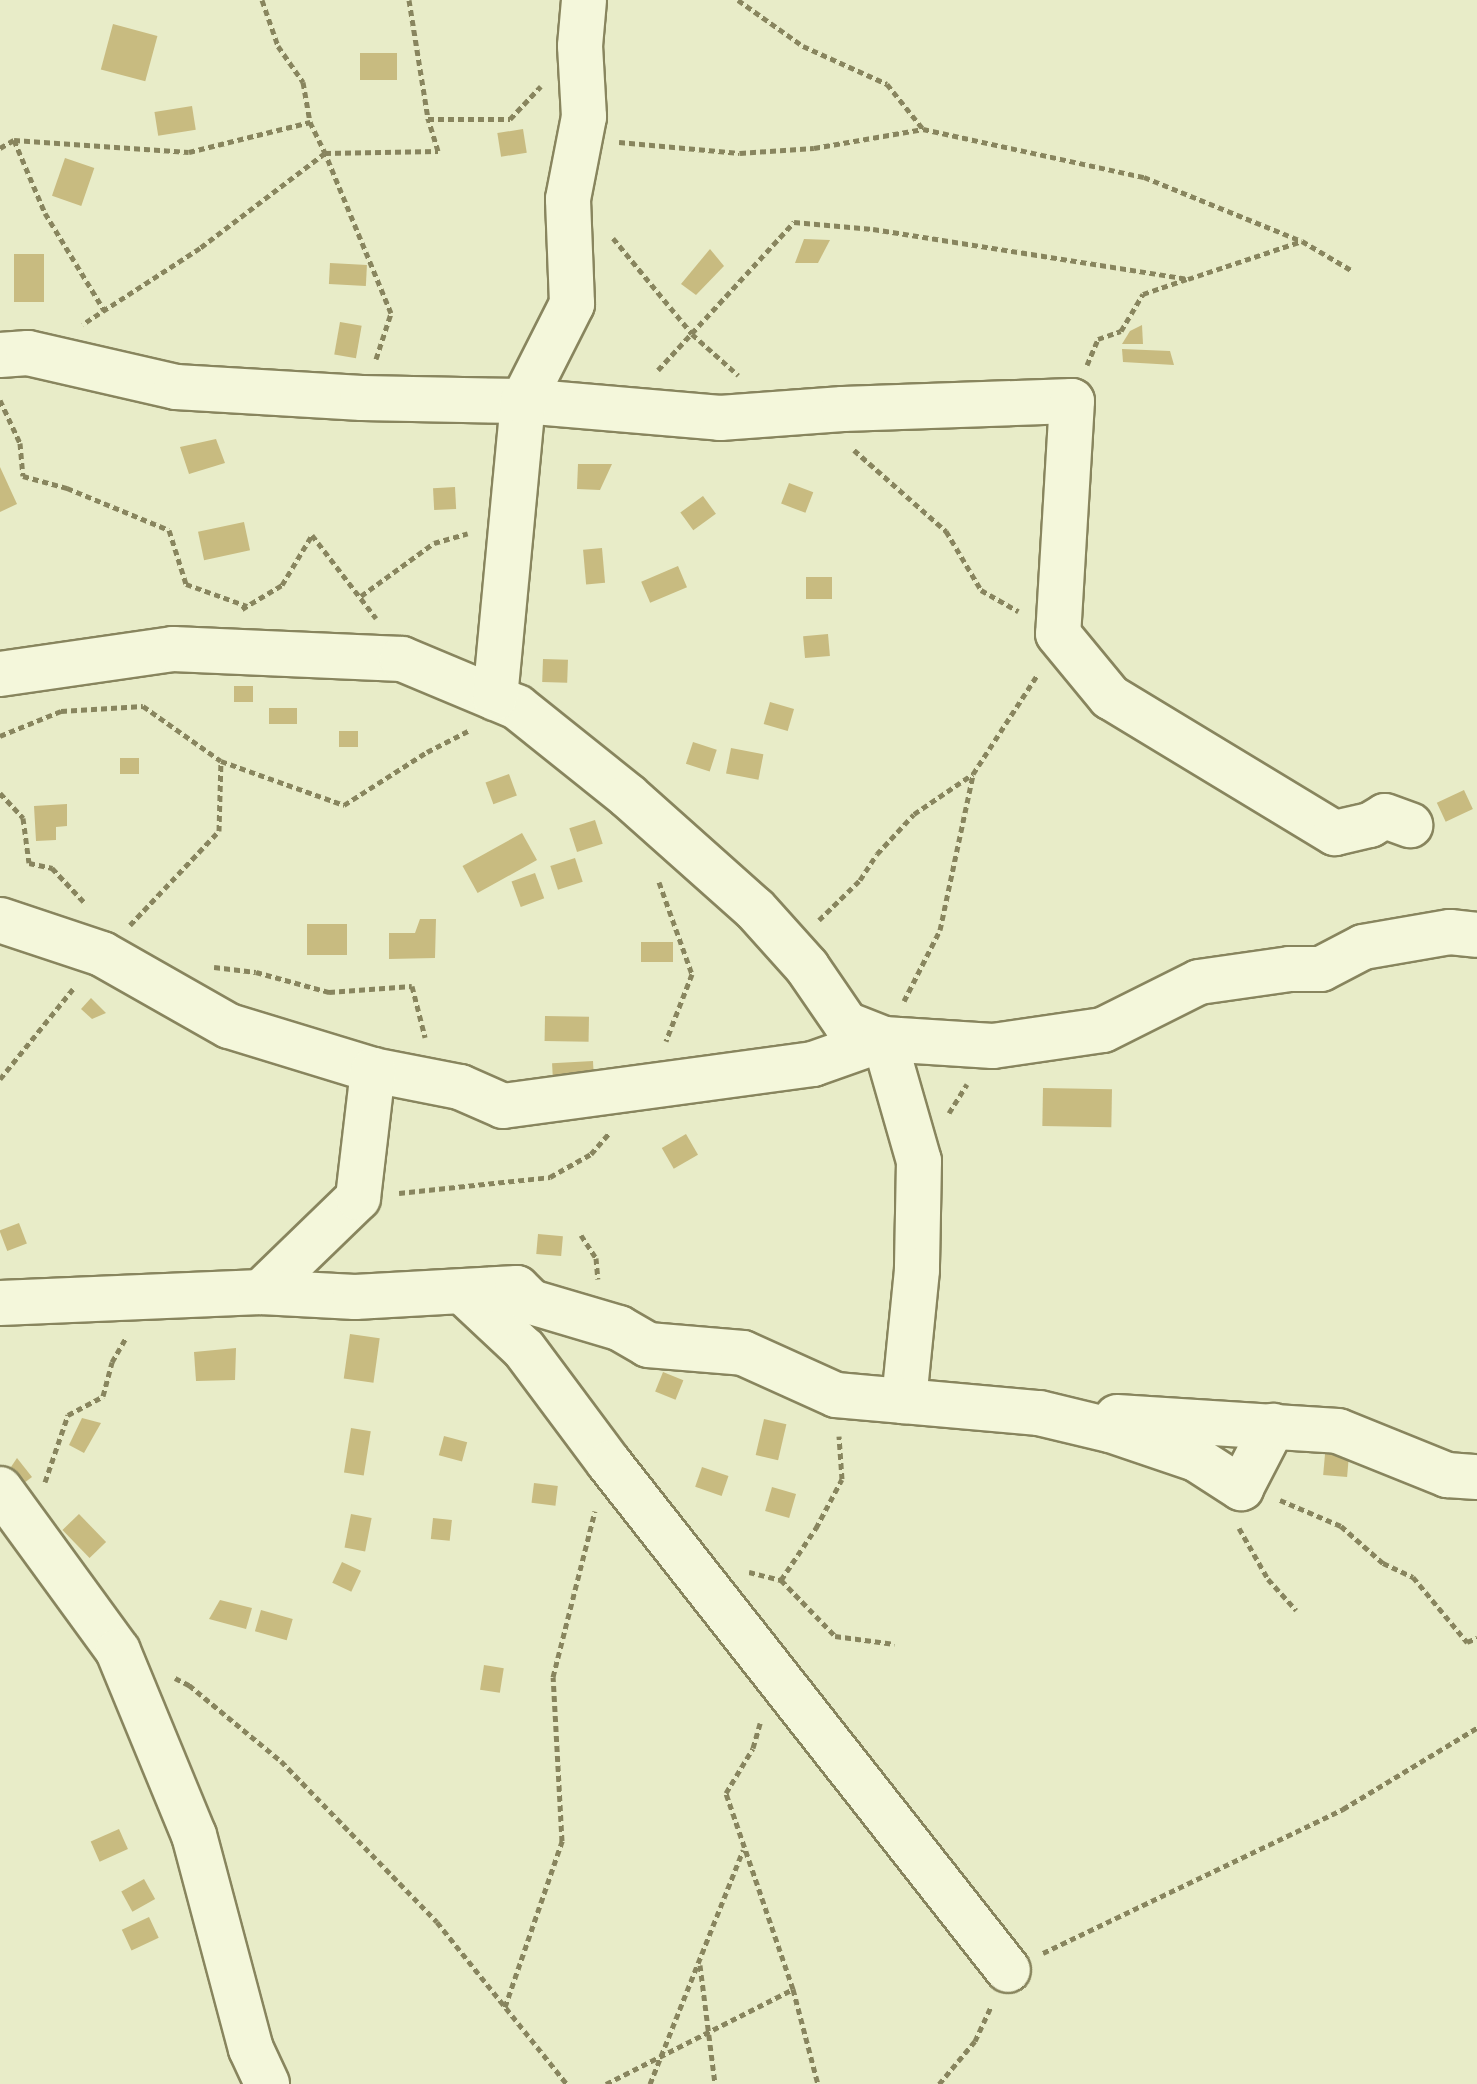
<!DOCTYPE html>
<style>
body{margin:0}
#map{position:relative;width:1477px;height:2084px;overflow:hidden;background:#e8ecc8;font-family:"Playfair Display",serif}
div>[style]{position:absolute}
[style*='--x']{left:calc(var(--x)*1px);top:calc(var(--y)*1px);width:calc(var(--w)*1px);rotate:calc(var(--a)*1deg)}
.building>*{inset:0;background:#c8bb80;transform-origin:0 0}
.path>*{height:5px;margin-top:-2.5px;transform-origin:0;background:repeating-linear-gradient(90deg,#88855e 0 6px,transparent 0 10px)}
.roads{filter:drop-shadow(2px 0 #88855e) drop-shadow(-2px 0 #88855e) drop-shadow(0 2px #88855e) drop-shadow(0 -2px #88855e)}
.minor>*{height:44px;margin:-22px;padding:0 22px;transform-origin:22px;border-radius:22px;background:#f4f7db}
span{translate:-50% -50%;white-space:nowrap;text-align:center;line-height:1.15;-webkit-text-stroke:7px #f1f4d7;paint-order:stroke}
</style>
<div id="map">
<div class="building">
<div style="left:113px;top:24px;width:46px;height:47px;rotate:15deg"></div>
<div style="left:360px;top:53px;width:37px;height:27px"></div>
<div style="left:192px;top:106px;width:24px;height:38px;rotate:81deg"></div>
<div style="left:523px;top:129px;width:24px;height:26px;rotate:81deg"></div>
<div style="left:65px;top:158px;width:31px;height:40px;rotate:19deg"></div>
<div style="clip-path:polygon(804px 239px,830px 240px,818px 263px,795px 263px)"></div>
<div style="clip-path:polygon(710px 249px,724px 266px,696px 295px,681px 284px)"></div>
<div style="left:14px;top:254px;width:30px;height:48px"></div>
<div style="left:330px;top:263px;width:37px;height:21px;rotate:3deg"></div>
<div style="left:340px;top:322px;width:22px;height:33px;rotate:10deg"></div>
<div style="clip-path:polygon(1142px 325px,1143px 344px,1122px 344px,1130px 331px)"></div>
<div style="clip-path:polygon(1122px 349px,1170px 351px,1174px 365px,1123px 362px)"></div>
<div style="clip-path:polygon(216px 439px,225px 463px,189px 474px,180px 447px)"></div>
<div style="clip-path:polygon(578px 464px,612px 464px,600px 490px,577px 489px)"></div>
<div style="clip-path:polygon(0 467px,17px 504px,0 512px)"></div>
<div style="left:789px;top:483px;width:26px;height:22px;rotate:21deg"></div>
<div style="left:455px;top:487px;width:22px;height:22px;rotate:87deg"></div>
<div style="left:703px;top:496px;width:22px;height:28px;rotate:54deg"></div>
<div style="left:244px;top:522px;width:29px;height:47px;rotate:78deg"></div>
<div style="left:602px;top:548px;width:35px;height:19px;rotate:85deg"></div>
<div style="left:678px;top:566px;width:23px;height:40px;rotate:67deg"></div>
<div style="left:832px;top:577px;width:22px;height:26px;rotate:90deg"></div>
<div style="left:828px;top:634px;width:22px;height:25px;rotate:85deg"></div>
<div style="left:543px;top:659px;width:25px;height:23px;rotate:2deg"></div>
<div style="left:234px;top:686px;width:19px;height:16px"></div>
<div style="left:770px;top:702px;width:25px;height:23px;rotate:16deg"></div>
<div style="left:297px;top:708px;width:16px;height:28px;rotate:90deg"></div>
<div style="left:358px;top:731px;width:16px;height:19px;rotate:90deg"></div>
<div style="left:693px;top:742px;width:25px;height:23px;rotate:18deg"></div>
<div style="left:731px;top:748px;width:33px;height:26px;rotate:11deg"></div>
<div style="left:120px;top:758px;width:19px;height:16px"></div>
<div style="left:509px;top:774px;width:23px;height:25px;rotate:70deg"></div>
<div style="left:1464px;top:790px;width:21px;height:30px;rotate:65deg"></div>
<div style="clip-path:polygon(67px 804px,67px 826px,56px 827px,56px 840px,36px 841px,34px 806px)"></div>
<div style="left:595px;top:820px;width:25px;height:27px;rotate:72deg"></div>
<div style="left:522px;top:833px;width:31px;height:68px;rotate:61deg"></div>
<div style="left:575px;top:858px;width:25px;height:26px;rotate:72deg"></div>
<div style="left:535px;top:873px;width:27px;height:25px;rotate:70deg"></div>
<div style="clip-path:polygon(420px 919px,436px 919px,435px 958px,389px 959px,389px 933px,415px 933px)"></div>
<div style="left:307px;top:924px;width:40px;height:31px"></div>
<div style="left:641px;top:942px;width:32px;height:20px"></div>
<div style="clip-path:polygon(91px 998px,106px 1013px,92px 1019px,81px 1009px)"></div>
<div style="left:545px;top:1016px;width:44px;height:25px;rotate:1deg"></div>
<div style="left:593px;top:1061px;width:20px;height:41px;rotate:87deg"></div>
<div style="left:1043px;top:1088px;width:69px;height:38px;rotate:1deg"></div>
<div style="left:686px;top:1134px;width:24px;height:28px;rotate:60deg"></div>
<div style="left:19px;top:1223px;width:22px;height:21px;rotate:69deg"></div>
<div style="left:538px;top:1234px;width:25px;height:20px;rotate:5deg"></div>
<div style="left:350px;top:1334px;width:30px;height:45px;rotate:8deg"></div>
<div style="clip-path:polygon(236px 1348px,235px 1380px,196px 1381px,194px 1352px)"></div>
<div style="left:663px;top:1372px;width:22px;height:21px;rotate:22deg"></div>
<div style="clip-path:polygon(82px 1418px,101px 1423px,84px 1453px,69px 1445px)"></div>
<div style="left:764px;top:1419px;width:23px;height:37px;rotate:13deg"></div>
<div style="left:351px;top:1428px;width:20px;height:45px;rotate:9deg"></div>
<div style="left:444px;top:1436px;width:24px;height:20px;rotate:15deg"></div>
<div style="left:1325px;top:1454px;width:24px;height:21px;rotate:5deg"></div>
<div style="clip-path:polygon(17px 1458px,32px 1477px,16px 1489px,5px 1476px)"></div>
<div style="left:702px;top:1467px;width:28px;height:21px;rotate:19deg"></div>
<div style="left:534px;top:1483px;width:24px;height:20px;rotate:7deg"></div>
<div style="left:772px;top:1487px;width:25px;height:25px;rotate:16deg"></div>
<div style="left:79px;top:1514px;width:39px;height:23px;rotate:46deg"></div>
<div style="left:351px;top:1514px;width:21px;height:34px;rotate:11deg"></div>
<div style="left:433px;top:1518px;width:19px;height:21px;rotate:6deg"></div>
<div style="left:342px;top:1562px;width:21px;height:23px;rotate:25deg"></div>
<div style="clip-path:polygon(220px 1600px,252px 1608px,246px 1629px,209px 1619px)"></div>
<div style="left:261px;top:1610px;width:33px;height:22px;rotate:16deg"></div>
<div style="left:484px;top:1665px;width:20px;height:25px;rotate:9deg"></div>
<div style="left:119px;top:1829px;width:22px;height:31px;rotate:66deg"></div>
<div style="left:144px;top:1879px;width:23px;height:26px;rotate:61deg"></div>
<div style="left:149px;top:1917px;width:23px;height:30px;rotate:65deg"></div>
</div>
<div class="path">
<div style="--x:262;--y:0;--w:49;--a:70.8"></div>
<div style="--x:278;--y:46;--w:44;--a:55.2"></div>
<div style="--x:303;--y:82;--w:41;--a:80.1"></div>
<div style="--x:409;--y:0;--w:121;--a:80.9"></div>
<div style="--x:428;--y:119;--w:82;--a:0"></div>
<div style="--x:510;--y:119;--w:45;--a:-46.8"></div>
<div style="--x:738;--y:0;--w:80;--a:35.3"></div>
<div style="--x:803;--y:46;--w:92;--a:24.3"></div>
<div style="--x:887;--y:84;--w:58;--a:51.3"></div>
<div style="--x:923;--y:129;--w:226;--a:12.3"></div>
<div style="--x:1144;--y:177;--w:170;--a:22.1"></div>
<div style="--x:1302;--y:241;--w:57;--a:30.6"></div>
<div style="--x:14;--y:140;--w:175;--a:3.9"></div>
<div style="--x:189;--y:152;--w:125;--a:-13.9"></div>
<div style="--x:310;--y:122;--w:34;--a:64"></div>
<div style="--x:325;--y:153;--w:157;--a:142.8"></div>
<div style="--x:200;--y:248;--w:140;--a:147"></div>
<div style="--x:619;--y:142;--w:121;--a:5.2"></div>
<div style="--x:740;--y:153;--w:74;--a:-3.9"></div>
<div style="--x:814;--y:148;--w:111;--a:-9.9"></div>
<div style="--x:0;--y:148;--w:16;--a:-30"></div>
<div style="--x:14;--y:140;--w:79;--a:67"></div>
<div style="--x:45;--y:213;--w:114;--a:58.7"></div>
<div style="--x:613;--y:238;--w:124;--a:50.5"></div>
<div style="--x:692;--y:334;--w:62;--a:41.7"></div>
<div style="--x:376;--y:359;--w:48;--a:-71.9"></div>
<div style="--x:391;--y:313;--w:173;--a:-112.4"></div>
<div style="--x:325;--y:153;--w:113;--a:-1"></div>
<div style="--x:438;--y:151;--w:34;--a:-107"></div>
<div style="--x:1087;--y:365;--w:28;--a:-67"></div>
<div style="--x:1098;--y:339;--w:24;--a:-19"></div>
<div style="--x:1121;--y:331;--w:43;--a:-59.3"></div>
<div style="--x:1143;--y:294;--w:46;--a:-18.8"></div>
<div style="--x:658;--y:370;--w:201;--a:-47.4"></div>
<div style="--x:794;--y:222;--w:79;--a:5.1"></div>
<div style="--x:873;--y:229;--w:319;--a:9"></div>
<div style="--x:1188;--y:279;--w:120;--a:-18.4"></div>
<div style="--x:0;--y:400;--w:47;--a:65.1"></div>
<div style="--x:20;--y:443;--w:33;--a:85"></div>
<div style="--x:23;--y:476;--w:46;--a:15.3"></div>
<div style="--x:67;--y:488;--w:110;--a:22.4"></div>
<div style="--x:169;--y:530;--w:57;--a:72.5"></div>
<div style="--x:186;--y:584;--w:65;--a:19.8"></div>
<div style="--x:854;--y:450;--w:123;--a:41.4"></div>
<div style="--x:946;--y:531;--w:69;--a:59.3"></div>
<div style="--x:981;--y:590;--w:43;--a:29.6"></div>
<div style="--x:361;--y:596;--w:90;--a:-36"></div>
<div style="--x:434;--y:543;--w:35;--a:-16"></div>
<div style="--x:242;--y:609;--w:47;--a:-31"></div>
<div style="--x:282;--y:585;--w:58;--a:-59"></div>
<div style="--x:312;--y:535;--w:105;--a:52.4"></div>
<div style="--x:0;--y:736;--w:66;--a:-22.3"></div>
<div style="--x:61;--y:711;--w:82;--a:-3.5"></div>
<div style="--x:143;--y:706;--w:95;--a:35.2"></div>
<div style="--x:221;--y:761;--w:131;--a:19.7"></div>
<div style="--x:344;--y:805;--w:98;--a:-32.6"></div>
<div style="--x:427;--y:752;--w:46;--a:-27.1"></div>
<div style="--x:0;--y:793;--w:34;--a:47"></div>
<div style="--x:23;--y:818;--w:45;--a:82.4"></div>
<div style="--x:29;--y:863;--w:24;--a:12"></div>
<div style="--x:52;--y:868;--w:48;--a:46.7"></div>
<div style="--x:659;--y:882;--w:98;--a:70.3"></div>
<div style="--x:692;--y:974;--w:72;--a:111.2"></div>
<div style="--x:819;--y:920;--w:57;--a:-44.3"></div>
<div style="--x:860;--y:880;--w:31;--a:-57"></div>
<div style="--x:877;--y:854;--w:54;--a:-47.2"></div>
<div style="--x:914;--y:814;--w:71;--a:-34.1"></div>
<div style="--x:973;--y:774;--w:119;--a:-57"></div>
<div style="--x:130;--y:925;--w:129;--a:-46.6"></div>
<div style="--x:219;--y:831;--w:70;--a:-88.4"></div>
<div style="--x:214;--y:967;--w:42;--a:6.8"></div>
<div style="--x:256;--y:972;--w:76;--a:15.3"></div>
<div style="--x:329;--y:992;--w:83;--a:-4.1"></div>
<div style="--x:412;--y:986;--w:53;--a:75.7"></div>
<div style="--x:904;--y:1001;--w:80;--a:-63.1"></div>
<div style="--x:940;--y:930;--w:158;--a:-78"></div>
<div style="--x:0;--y:1079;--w:116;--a:-51"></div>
<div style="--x:949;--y:1113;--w:34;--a:-58"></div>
<div style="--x:399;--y:1193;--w:152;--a:-6"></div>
<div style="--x:550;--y:1177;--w:47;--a:-29.3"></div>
<div style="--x:591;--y:1154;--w:28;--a:-49"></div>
<div style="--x:581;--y:1235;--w:27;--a:57"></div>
<div style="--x:596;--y:1258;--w:21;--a:85"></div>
<div style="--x:45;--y:1482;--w:71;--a:-71.1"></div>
<div style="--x:68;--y:1415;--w:40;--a:-28"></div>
<div style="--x:103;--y:1396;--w:35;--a:-75"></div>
<div style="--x:112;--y:1362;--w:28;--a:-60"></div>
<div style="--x:1280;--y:1500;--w:66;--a:23.1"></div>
<div style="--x:1341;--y:1526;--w:56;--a:41.4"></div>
<div style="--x:1383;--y:1563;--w:33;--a:25"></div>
<div style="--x:1413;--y:1577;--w:85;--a:50.3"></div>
<div style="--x:1467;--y:1642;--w:11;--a:-22"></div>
<div style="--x:1239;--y:1528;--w:59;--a:60.4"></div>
<div style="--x:1268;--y:1579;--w:42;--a:47.9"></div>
<div style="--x:749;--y:1572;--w:33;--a:14"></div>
<div style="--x:781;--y:1580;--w:63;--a:-56.1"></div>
<div style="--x:816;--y:1528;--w:55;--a:-62"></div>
<div style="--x:842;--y:1479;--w:43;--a:-94"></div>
<div style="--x:781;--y:1580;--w:78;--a:46"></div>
<div style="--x:835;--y:1636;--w:60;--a:7.7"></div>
<div style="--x:175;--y:1678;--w:16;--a:27"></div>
<div style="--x:189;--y:1685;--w:119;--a:39.6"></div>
<div style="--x:281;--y:1761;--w:224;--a:45.9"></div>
<div style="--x:437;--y:1922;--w:208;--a:51.3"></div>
<div style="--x:1043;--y:1953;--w:333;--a:-25.6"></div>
<div style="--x:1343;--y:1809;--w:157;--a:-31.2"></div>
<div style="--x:700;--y:1965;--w:120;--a:82.8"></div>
<div style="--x:793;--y:1989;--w:98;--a:75.3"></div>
<div style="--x:505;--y:2007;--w:176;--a:-71"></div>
<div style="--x:562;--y:1841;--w:164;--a:-93.1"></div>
<div style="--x:553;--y:1677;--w:171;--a:-75.8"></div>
<div style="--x:606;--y:2084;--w:210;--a:-26.9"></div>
<div style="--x:793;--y:1989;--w:207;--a:-108.9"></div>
<div style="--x:726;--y:1793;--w:52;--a:-59"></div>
<div style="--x:753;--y:1748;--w:26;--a:-74"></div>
<div style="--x:650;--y:2084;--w:252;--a:-68.3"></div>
<div style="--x:939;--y:2084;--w:56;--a:-50.1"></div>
<div style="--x:975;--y:2041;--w:38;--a:-65"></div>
</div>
<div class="roads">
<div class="minor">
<div style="--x:0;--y:355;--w:28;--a:-4"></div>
<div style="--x:28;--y:353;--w:152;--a:12.9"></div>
<div style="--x:176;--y:387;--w:186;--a:3.4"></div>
<div style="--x:362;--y:398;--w:161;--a:1.1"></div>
<div style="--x:523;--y:401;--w:198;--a:4.9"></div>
<div style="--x:720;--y:418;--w:123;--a:-4.2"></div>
<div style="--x:843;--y:409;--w:229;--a:-2"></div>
<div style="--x:1072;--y:401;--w:233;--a:93.4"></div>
<div style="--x:1058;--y:634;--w:82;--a:50.5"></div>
<div style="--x:1110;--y:697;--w:263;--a:31.2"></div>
<div style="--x:1335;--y:833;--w:36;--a:-13"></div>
<div style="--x:1370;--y:825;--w:17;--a:-31"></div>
<div style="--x:1385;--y:816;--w:27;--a:20"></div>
<div style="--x:0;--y:674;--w:175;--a:-8.2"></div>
<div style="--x:173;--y:649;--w:229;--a:2.5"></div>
<div style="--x:402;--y:659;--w:125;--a:22.7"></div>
<div style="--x:517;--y:707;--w:142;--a:38.7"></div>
<div style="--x:628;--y:796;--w:170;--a:41.7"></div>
<div style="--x:755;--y:909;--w:78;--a:48.1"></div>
<div style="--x:807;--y:967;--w:69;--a:55.6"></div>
<div style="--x:846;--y:1024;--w:41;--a:21.5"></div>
<div style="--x:884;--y:1039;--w:109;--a:3.7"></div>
<div style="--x:993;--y:1046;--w:111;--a:-8.3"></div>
<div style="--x:1103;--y:1030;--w:107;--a:-26.6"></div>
<div style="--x:1199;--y:982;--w:92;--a:-8.1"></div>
<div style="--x:1290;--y:969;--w:31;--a:0"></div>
<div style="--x:1321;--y:969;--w:47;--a:-27.6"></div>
<div style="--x:1363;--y:947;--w:88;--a:-9.8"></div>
<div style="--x:1450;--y:932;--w:27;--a:6"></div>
<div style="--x:495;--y:698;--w:298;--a:-84.6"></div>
<div style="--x:523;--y:401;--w:109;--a:-63.2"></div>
<div style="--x:572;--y:304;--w:105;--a:-92.2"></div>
<div style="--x:568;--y:199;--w:84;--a:-79"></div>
<div style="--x:584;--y:117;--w:71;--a:-93.2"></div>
<div style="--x:580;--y:46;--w:46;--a:-85"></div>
<div style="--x:0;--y:920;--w:108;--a:18.4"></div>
<div style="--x:102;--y:954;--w:146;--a:29.6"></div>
<div style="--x:229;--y:1026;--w:151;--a:17"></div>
<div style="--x:373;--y:1070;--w:89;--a:11.1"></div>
<div style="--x:460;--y:1087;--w:47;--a:23.8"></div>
<div style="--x:503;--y:1106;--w:313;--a:-7.7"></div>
<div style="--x:813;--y:1064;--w:75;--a:-19.4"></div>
<div style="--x:884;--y:1039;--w:127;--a:74"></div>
<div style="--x:919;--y:1161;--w:109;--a:91.1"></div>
<div style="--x:917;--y:1270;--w:132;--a:95.7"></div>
<div style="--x:261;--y:1292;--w:135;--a:-44.1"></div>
<div style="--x:358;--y:1198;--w:129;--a:-83.3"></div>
<div style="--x:463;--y:1292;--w:83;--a:43.1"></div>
<div style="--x:524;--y:1349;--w:142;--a:53.3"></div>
<div style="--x:609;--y:1463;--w:645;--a:51.8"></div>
<div style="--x:0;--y:1303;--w:261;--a:-2.4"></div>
<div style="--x:261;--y:1292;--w:94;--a:3"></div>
<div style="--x:355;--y:1297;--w:162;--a:-3.2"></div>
<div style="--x:517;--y:1288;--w:20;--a:45"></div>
<div style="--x:531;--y:1302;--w:92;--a:16.5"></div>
<div style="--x:619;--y:1328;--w:34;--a:30"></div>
<div style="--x:648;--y:1345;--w:95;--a:4.8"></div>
<div style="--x:743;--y:1353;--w:102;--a:24.3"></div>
<div style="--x:836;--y:1395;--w:204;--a:5.1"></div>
<div style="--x:1039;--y:1413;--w:73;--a:13.5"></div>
<div style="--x:1110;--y:1430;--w:91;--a:18.6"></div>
<div style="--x:1196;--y:1459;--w:54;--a:32.8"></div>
<div style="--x:1241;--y:1488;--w:70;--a:-62.7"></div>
<div style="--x:1117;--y:1417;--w:221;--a:3.6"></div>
<div style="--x:1338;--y:1431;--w:118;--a:22"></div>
<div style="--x:1447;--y:1475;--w:30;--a:4"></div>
<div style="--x:0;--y:1489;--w:200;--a:53.9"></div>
<div style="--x:118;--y:1651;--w:199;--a:67.6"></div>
<div style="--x:194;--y:1835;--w:221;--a:75.1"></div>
<div style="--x:251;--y:2049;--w:38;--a:65"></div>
</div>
</div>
</div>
